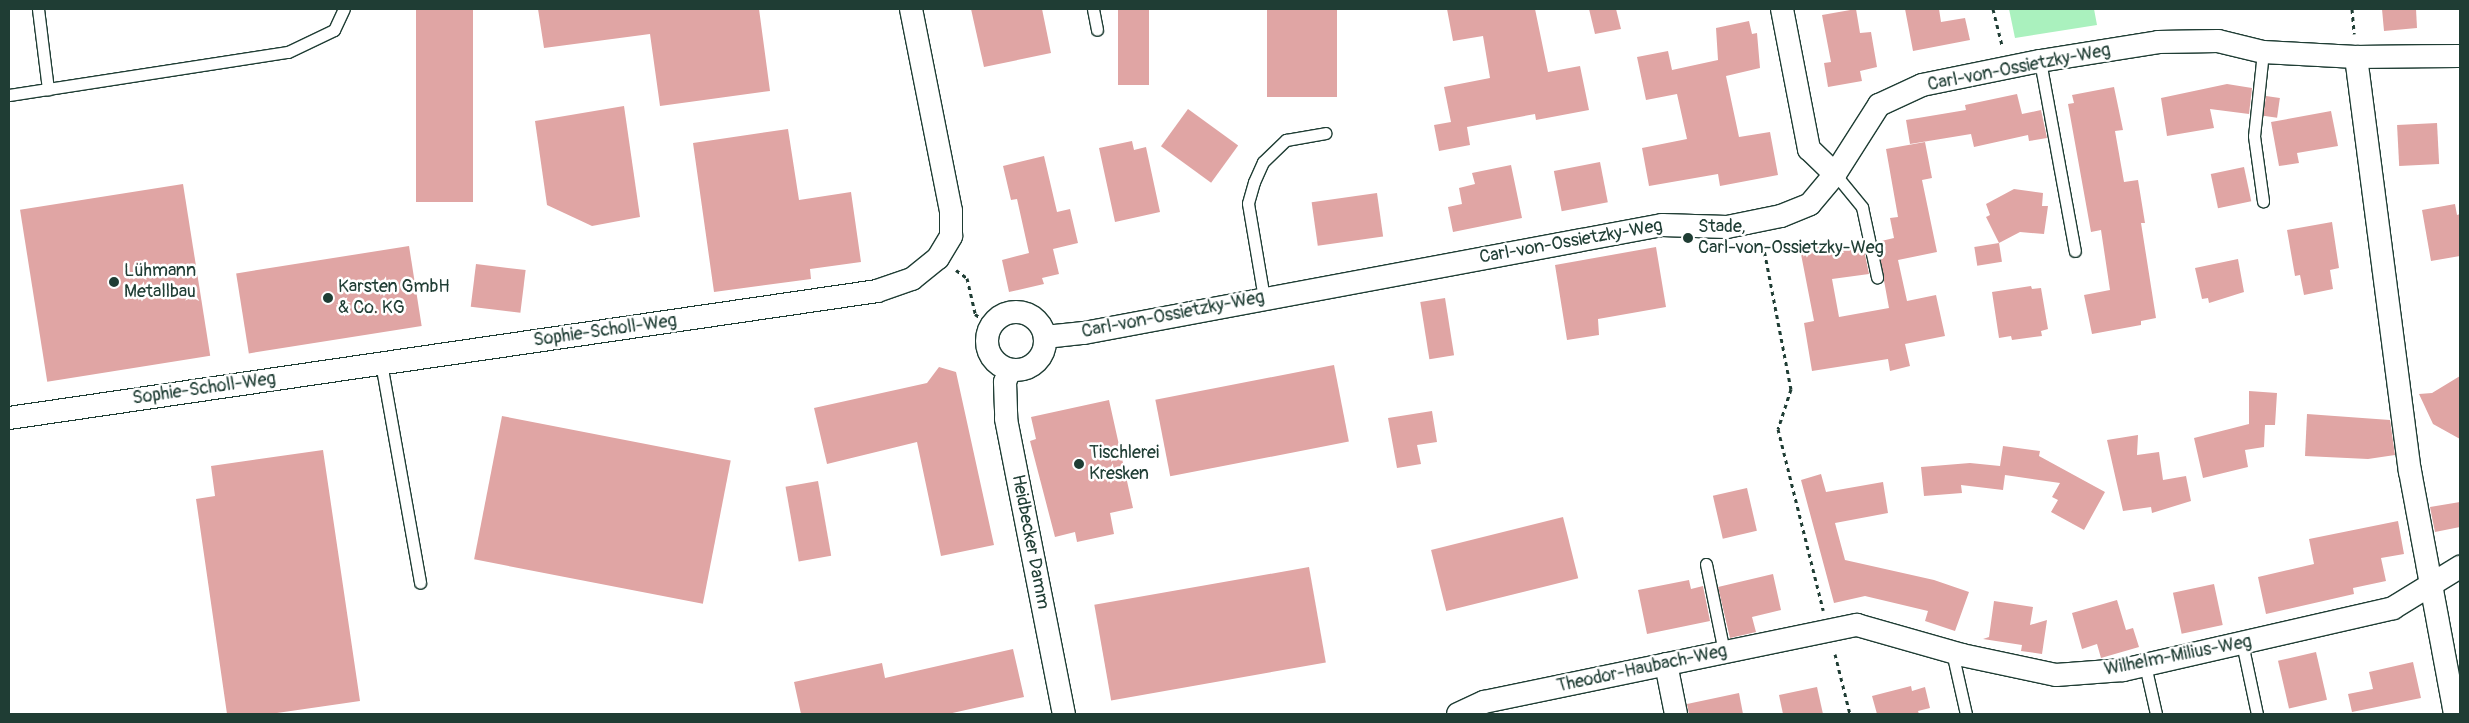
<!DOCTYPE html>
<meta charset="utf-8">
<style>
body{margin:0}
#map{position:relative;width:2469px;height:723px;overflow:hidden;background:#fff;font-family:Pangolin,sans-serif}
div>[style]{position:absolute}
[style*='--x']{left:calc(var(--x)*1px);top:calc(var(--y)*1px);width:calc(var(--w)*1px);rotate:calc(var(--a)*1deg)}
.green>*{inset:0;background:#aaf1be}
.building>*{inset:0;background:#e0a5a4;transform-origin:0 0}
.path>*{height:3px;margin-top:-1.5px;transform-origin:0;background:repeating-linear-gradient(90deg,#1f3d34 0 4px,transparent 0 8px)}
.roads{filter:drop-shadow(1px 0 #1f3d34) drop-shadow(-1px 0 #1f3d34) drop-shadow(0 1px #1f3d34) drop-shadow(0 -1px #1f3d34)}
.lane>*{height:11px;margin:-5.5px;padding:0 5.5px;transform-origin:5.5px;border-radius:5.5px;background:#fff}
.street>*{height:22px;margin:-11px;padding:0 11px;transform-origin:11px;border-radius:11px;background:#fff}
.street>.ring{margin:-11px;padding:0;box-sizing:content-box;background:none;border:22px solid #fff;border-radius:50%}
.dots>*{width:14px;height:14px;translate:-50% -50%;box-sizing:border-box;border:2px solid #fff;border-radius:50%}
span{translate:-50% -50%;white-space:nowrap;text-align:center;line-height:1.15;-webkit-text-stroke:5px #fff;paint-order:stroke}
.street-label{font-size:18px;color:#1f3d34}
.poi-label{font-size:18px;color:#1f3d34}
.left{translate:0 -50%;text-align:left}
.frame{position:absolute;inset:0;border:10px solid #1f3d34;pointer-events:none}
</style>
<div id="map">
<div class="green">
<div style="clip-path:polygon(2009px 9px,2094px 9px,2097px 25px,2015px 38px)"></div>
</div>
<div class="building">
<div style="left:416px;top:9px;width:57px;height:193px"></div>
<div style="clip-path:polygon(538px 9px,759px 9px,770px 91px,660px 106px,650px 34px,544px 48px)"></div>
<div style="clip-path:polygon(971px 9px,1042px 9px,1051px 53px,984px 67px)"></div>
<div style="left:1118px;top:9px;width:31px;height:76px"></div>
<div style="left:1267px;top:9px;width:70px;height:88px"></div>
<div style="clip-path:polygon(1447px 9px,1535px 9px,1548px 72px,1580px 66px,1589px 110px,1536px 120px,1535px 114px,1467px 127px,1470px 145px,1439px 151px,1434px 125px,1451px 122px,1444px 87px,1490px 78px,1483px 36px,1453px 41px)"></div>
<div style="clip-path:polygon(1589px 9px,1616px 9px,1621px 29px,1595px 34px)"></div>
<div style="clip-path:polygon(1856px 9px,1860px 33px,1871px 32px,1877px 67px,1860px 71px,1862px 81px,1828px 87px,1824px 63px,1831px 62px,1822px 15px)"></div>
<div style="clip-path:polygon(1905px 9px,1939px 9px,1941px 22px,1965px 18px,1970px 40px,1913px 51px)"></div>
<div style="clip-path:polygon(2382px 9px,2416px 9px,2417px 28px,2384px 31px)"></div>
<div style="clip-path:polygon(1749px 21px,1752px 34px,1757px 33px,1760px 68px,1726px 76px,1739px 137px,1770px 132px,1778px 175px,1720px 186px,1718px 174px,1649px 186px,1642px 148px,1687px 139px,1677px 94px,1646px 100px,1637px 57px,1668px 51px,1672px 70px,1718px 60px,1716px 28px)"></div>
<div style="clip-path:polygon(2227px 84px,2252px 88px,2249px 114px,2210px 109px,2214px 128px,2167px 136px,2161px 98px)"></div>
<div style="clip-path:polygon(2114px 87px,2123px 130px,2115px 131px,2124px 182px,2138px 180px,2145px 223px,2141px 223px,2156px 318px,2141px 321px,2141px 325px,2092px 334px,2084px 295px,2110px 290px,2101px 230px,2091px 232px,2068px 104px,2074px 103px,2072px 95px)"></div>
<div style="clip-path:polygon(2017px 94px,2022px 114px,2041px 110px,2047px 138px,2029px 141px,2028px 135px,1974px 147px,1971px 134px,1910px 144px,1906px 120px,1966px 110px,1965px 105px)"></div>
<div style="left:2266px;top:96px;width:14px;height:20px;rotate:8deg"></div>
<div style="clip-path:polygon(624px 106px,640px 217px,592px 226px,547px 205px,535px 121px)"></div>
<div style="left:1188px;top:109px;width:62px;height:46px;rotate:36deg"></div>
<div style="clip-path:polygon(2331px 111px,2338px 146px,2297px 153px,2299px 163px,2279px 166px,2271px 122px)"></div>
<div style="left:2437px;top:123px;width:41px;height:40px;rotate:87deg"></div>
<div style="clip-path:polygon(788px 129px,799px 200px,851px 192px,861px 262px,810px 269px,811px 279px,714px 292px,693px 143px)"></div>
<div style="clip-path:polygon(1132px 141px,1134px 150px,1146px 147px,1160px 212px,1115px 222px,1099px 148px)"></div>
<div style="clip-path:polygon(1925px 142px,1932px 178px,1922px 180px,1937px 252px,1898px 260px,1907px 301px,1936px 295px,1945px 336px,1905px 344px,1910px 366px,1890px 371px,1888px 359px,1812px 371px,1804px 323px,1814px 321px,1800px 249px,1837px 242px,1839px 251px,1863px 245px,1869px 274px,1832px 279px,1839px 317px,1889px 308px,1877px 242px,1894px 238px,1890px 218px,1898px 217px,1886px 149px)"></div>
<div style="clip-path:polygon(1044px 156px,1057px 212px,1070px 209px,1078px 243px,1053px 249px,1059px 274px,1042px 278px,1044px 284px,1009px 292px,1002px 260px,1029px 253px,1017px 199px,1011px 200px,1003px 166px)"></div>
<div style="left:1600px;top:162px;width:41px;height:47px;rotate:79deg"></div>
<div style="clip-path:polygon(1511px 165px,1522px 218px,1453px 232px,1448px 207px,1462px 204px,1459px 188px,1475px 184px,1472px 173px)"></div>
<div style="left:2244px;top:167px;width:35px;height:34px;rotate:78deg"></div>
<div style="left:183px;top:184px;width:174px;height:165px;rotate:81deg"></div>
<div style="clip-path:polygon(2014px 189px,2043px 193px,2042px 206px,2048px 206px,2044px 234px,2020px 232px,1999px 243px,1986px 217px,1990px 215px,1986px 204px)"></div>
<div style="left:1377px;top:193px;width:44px;height:66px;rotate:82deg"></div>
<div style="clip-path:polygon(2455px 204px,2457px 215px,2460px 214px,2460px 256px,2431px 261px,2422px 210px)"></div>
<div style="clip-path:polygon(2332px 222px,2339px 268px,2330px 270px,2333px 289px,2304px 295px,2300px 275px,2295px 276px,2287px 230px)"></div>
<div style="left:1999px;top:243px;width:19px;height:25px;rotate:81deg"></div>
<div style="left:409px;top:246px;width:81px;height:175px;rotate:81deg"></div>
<div style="clip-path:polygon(1656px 247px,1666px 307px,1598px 319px,1599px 335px,1567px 340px,1555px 265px)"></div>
<div style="clip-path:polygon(2238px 259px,2244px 292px,2209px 303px,2208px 298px,2202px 299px,2195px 268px)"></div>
<div style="left:476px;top:264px;width:50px;height:43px;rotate:7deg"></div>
<div style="clip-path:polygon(2031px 286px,2032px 289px,2041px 288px,2048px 329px,2041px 331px,2042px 336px,2012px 340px,2011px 336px,1999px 338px,1992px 292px)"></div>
<div style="left:1445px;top:298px;width:58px;height:25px;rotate:81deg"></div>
<div style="left:1334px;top:365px;width:78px;height:182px;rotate:79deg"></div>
<div style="clip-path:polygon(939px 367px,956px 372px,994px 545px,941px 556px,917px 442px,827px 464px,814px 408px,927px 383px)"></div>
<div style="clip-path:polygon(2460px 376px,2460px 439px,2433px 424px,2419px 394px,2432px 393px)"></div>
<div style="clip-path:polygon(2249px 391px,2277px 393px,2275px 425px,2265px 425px,2264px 447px,2245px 450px,2248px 467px,2203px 478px,2194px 438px,2249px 424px)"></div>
<div style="clip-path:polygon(1109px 400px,1133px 508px,1110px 513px,1114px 534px,1077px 542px,1075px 532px,1055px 537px,1030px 441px,1036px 439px,1031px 417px)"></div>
<div style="clip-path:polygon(1432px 411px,1437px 442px,1417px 445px,1421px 464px,1397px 468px,1388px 418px)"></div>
<div style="clip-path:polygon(2307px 414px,2390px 420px,2395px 455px,2368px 459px,2305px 456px)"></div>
<div style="left:502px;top:416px;width:233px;height:146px;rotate:11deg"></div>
<div style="clip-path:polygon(2138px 435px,2137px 455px,2159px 452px,2163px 480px,2186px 476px,2191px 501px,2152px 513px,2151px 507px,2123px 511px,2107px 440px)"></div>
<div style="clip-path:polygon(2003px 446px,2040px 451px,2039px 456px,2105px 492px,2084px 530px,2051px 512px,2058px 500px,2052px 497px,2060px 483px,2005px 475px,2003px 490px,1961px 485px,1962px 493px,1924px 496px,1921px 467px,1970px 463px,2000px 466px)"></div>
<div style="clip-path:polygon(323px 450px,360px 701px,270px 714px,227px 714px,196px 499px,215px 496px,211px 466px)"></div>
<div style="clip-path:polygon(1821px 474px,1826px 492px,1883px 482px,1888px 513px,1835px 523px,1845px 560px,1934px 580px,1969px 592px,1955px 631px,1925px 621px,1928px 611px,1865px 596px,1834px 603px,1801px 480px)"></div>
<div style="left:818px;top:481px;width:76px;height:33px;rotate:80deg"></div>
<div style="left:1747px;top:488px;width:44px;height:35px;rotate:77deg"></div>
<div style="clip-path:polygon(2460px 502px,2460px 527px,2435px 532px,2430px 507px)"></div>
<div style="left:1563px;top:517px;width:63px;height:136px;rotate:76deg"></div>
<div style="clip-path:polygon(2398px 521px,2404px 554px,2381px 558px,2386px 581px,2353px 588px,2354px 594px,2266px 614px,2258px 577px,2314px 564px,2309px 539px)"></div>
<div style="left:1309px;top:567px;width:97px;height:218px;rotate:80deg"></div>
<div style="clip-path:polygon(1773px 574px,1781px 610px,1752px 617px,1756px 632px,1730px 638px,1718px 587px)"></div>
<div style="clip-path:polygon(1689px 580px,1691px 589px,1703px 586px,1710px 621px,1647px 634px,1638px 590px)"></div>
<div style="left:2214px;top:584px;width:42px;height:42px;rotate:78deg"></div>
<div style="clip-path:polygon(2117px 600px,2126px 630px,2133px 628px,2139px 647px,2101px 658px,2097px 644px,2082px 649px,2072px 613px)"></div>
<div style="clip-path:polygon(1994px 601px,2033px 607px,2030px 625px,2047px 620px,2042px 654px,2021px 651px,2022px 645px,1983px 639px,1989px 637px)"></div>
<div style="clip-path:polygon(1013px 649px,1024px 697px,948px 714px,801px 714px,794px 682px,882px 663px,885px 678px)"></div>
<div style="left:2316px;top:652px;width:49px;height:39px;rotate:77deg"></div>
<div style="clip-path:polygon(2413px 662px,2421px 698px,2352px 712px,2348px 694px,2373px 689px,2369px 672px)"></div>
<div style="clip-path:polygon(1911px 686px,1912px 691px,1925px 687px,1930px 708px,1918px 711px,1919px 714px,1877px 714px,1872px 696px)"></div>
<div style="clip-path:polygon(1817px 687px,1823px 714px,1783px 714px,1779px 695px)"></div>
<div style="clip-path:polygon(1739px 693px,1743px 714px,1689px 714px,1687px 704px)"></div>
</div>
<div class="path">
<div style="--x:1993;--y:9;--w:38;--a:76"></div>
<div style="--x:2352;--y:9;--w:25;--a:85"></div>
<div style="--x:1763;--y:244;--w:148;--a:79.1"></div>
<div style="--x:1791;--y:389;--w:42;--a:108"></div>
<div style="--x:1778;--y:429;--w:187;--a:76"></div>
<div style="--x:956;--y:270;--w:14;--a:36"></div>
<div style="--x:967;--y:278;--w:37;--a:77"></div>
<div style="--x:975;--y:314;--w:19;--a:35"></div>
<div style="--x:1835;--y:654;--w:62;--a:76"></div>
</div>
<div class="roads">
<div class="lane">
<div style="--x:38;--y:9;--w:81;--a:82.9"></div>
<div style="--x:1093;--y:9;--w:21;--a:79"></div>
<div style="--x:2263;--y:52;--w:84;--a:96.1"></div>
<div style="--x:2254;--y:136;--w:66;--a:82.1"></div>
<div style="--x:2040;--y:61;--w:193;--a:79.6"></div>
<div style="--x:9;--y:95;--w:282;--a:-8.8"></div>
<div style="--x:288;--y:52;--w:51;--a:-25.6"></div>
<div style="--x:334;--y:30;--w:23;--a:-65"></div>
<div style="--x:1835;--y:174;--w:43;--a:50.7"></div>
<div style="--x:1862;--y:207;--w:72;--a:77.9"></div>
<div style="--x:1264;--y:298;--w:96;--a:-99.6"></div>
<div style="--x:1248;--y:203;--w:22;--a:-74"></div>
<div style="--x:1254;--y:182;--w:22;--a:-66"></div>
<div style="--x:1263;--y:162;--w:32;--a:-44"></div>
<div style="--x:1286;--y:140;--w:40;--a:-10"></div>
<div style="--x:381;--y:363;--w:223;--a:79.9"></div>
<div style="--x:1706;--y:564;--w:90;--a:78.4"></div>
<div style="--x:2242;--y:643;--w:73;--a:78.1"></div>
<div style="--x:1952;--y:652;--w:64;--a:77.3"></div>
<div style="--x:2145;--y:665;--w:50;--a:77.3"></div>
</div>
<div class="street">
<div style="--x:1782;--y:9;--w:143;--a:79.1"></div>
<div style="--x:1809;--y:149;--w:36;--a:44"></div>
<div style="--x:2356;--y:57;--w:418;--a:82.6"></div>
<div style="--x:2410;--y:471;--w:247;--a:79.5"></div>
<div class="ring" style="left:987px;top:312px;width:36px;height:36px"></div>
<div style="--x:1045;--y:337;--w:39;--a:-6"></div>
<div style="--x:1084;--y:333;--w:588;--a:-10.58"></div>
<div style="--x:1662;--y:225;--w:65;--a:1.8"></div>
<div style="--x:1727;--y:227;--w:55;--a:-11.5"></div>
<div style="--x:1781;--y:216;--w:31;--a:-22"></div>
<div style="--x:1810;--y:204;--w:39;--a:-50"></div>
<div style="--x:1835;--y:174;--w:82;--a:-57.5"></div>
<div style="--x:1879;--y:105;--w:47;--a:-24.9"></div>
<div style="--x:1922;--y:85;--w:120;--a:-11.5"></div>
<div style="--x:2040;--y:61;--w:120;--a:-9.1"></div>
<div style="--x:2158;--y:42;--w:60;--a:-1"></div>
<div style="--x:2218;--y:41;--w:46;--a:13.7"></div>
<div style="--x:2263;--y:52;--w:93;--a:3.1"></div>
<div style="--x:2356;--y:57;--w:104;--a:-0.6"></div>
<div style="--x:1010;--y:370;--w:13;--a:113"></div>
<div style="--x:1005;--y:382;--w:37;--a:88"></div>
<div style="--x:1006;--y:419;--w:301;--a:78.9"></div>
<div style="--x:9;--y:418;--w:877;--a:-8.32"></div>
<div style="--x:877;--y:291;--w:37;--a:-19"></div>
<div style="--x:912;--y:279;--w:33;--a:-39"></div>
<div style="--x:938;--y:258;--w:26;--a:-59"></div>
<div style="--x:951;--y:236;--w:25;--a:-90"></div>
<div style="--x:951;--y:211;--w:206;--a:-101.2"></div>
<div style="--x:1666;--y:664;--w:51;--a:78.7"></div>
<div style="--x:1458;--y:714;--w:29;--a:-25"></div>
<div style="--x:1484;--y:702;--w:381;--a:-11.7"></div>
<div style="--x:1857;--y:625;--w:109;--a:15.9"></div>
<div style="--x:1962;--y:655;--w:96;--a:12"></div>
<div style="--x:2056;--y:675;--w:67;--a:-4.3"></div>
<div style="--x:2123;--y:670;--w:277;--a:-12.9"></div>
<div style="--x:2393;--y:608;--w:79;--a:-31.5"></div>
</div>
</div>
<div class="dots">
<div style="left:1688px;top:238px;background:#1f3d34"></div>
<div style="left:114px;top:282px;background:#1f3d34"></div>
<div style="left:328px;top:298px;background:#1f3d34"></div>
<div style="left:1079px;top:464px;background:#1f3d34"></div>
</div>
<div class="street-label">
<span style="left:2019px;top:68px;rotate:-11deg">Carl-von-Ossietzky-Weg</span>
<span style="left:1571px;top:242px;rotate:-10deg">Carl-von-Ossietzky-Weg</span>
<span style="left:1173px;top:315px;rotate:-11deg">Carl-von-Ossietzky-Weg</span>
<span style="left:605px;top:331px;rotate:-8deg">Sophie-Scholl-Weg</span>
<span style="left:204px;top:389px;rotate:-8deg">Sophie-Scholl-Weg</span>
<span style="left:1030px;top:542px;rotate:79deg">Heidbecker Damm</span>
<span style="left:2178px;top:656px;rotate:-11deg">Wilhelm-Milius-Weg</span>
<span style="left:1642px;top:669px;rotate:-12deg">Theodor-Haubach-Weg</span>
</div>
<div class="poi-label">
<span class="left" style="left:1698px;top:238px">Stade,<br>Carl-von-Ossietzky-Weg</span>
<span class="left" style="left:124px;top:282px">Lühmann<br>Metallbau</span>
<span class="left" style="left:338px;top:298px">Karsten GmbH<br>&amp; Co. KG</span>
<span class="left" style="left:1089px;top:464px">Tischlerei<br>Kresken</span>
</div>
<div class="frame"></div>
</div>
